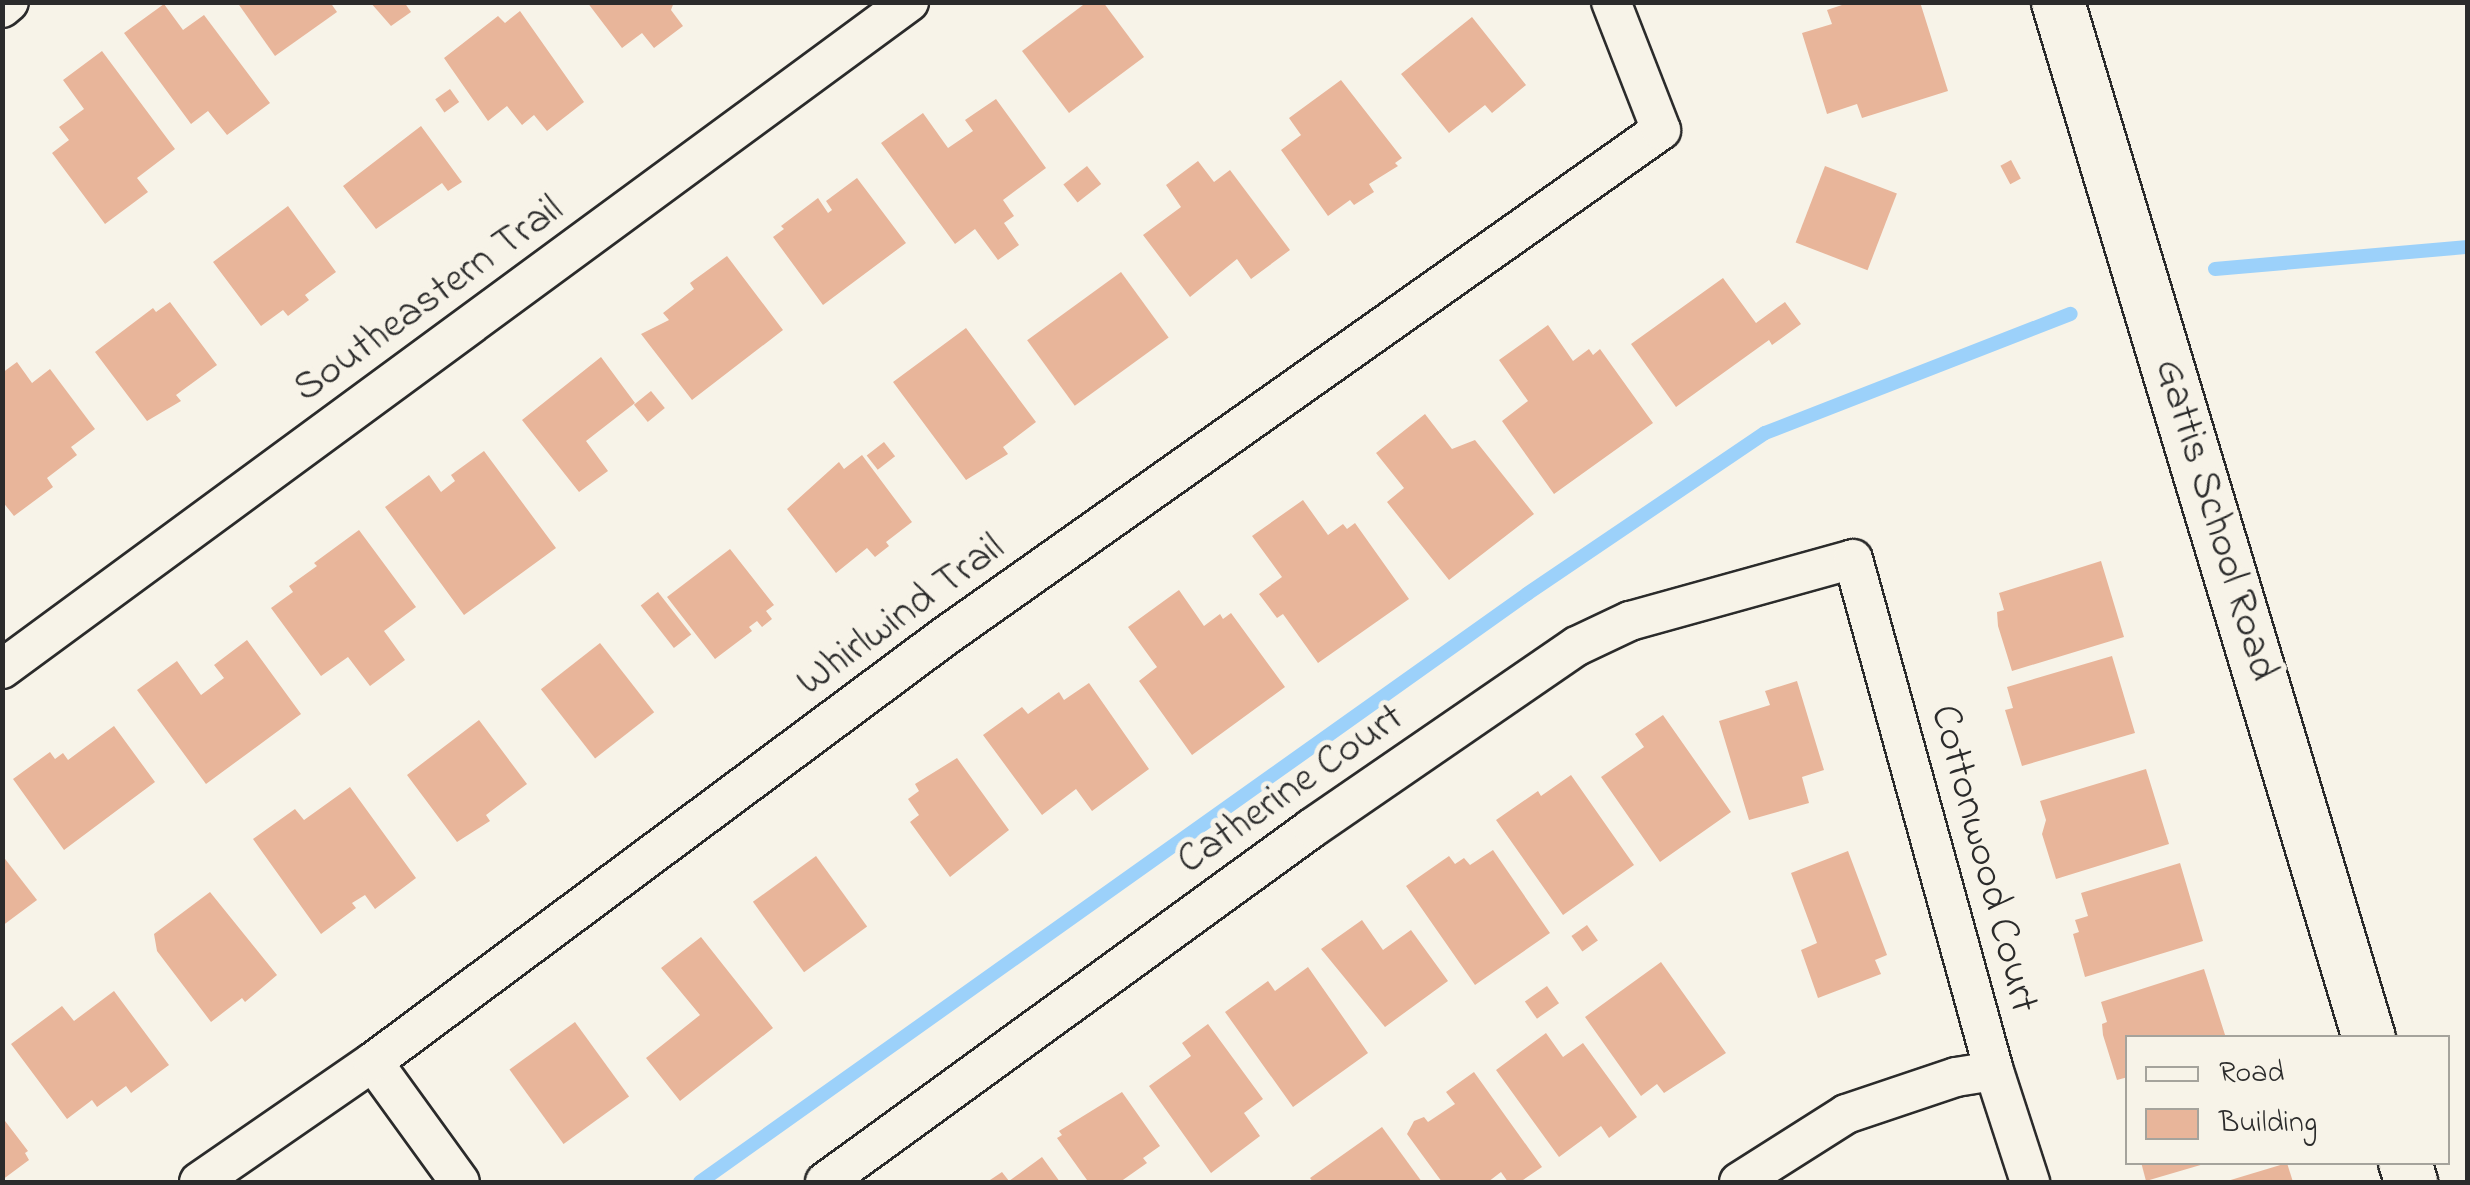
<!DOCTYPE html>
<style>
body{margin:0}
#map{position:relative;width:2470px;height:1185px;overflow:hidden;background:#f7f3e8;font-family:"Indie Flower",sans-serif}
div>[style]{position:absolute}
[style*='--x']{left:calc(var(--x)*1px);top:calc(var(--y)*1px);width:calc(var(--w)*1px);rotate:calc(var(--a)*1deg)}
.stream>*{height:14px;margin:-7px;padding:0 7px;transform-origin:7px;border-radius:7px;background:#9cd1fa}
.building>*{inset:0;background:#e8b59a;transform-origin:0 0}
.roads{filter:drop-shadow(2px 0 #2b2b2b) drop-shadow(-2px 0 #2b2b2b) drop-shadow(0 2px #2b2b2b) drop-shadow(0 -2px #2b2b2b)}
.street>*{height:38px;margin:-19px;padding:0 19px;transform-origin:19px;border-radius:19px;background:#f7f3e8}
.secondary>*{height:52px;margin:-26px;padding:0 26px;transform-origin:26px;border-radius:26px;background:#f7f3e8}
span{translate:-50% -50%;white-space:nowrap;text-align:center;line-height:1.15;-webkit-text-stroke:10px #f7f3e8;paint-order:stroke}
.street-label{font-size:42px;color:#2b2b2b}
.frame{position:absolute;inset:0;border:5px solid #2b2b2b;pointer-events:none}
.legend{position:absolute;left:2125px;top:1035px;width:325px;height:130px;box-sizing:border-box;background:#f7f3e8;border:2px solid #a5a39c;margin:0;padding:12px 18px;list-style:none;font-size:30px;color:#2b2b2b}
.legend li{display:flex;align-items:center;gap:20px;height:50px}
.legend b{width:50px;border:2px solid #a5a39c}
</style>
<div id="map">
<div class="stream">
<div style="--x:2215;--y:269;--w:254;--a:-5"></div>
<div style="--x:700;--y:1182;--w:1015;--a:-35.41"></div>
<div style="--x:1527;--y:594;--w:287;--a:-34.1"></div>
<div style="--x:1765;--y:433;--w:328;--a:-21.3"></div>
</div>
<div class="building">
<div style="clip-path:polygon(237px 2px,330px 2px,337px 12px,275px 56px)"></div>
<div style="clip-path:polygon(370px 2px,404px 2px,411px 12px,391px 26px)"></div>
<div style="clip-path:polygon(587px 2px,674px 2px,671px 10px,683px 26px,654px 48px,642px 33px,622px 48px)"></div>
<div style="clip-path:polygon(1087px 2px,1103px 2px,1144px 57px,1069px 113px,1022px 51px)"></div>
<div style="clip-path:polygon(1851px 2px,1920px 2px,1948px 91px,1862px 118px,1857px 104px,1827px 114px,1802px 33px,1832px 24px,1827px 10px)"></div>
<div style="clip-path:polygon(164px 4px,183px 30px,204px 15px,270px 103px,227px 135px,208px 111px,191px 124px,124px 33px)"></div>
<div style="clip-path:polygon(520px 11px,584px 102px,547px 131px,534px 115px,522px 125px,507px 106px,488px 121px,444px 58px,498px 16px,505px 23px)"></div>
<div style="clip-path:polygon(1472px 17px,1526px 85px,1492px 113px,1485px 105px,1449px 133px,1401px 74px)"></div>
<div style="clip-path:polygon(102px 51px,175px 149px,137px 178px,148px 192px,105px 224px,52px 153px,69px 140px,59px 127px,84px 109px,63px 80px)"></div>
<div style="clip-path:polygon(1341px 80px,1402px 158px,1395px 163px,1398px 166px,1369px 184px,1374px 192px,1354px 205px,1350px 200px,1328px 216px,1281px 150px,1301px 135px,1289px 118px)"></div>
<div style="left:450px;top:89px;width:16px;height:18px;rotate:55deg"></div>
<div style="clip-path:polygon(996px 99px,1046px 168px,1003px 200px,1014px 216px,1004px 223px,1019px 245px,998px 260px,975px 229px,955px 244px,881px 143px,923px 113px,948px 148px,973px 131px,965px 120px)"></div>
<div style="clip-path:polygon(421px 126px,462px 182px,448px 191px,442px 183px,376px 229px,343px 186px)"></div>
<div style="left:2011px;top:160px;width:21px;height:12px;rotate:62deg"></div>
<div style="clip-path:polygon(1198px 161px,1214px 182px,1230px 170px,1290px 250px,1251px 279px,1237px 259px,1190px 297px,1143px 235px,1181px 207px,1166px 185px)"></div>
<div style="left:1087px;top:166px;width:23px;height:30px;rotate:52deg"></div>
<div style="left:1825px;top:166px;width:77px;height:82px;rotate:21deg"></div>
<div style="clip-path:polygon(857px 178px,906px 243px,823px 305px,773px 237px,784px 229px,781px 226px,818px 198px,828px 213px,832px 210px,826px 201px)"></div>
<div style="clip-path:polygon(288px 206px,336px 272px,305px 295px,309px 300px,288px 316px,283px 310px,261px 326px,213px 262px)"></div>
<div style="clip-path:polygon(727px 256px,783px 330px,692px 400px,641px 334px,669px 320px,663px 313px,694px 289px,690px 283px)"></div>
<div style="left:1121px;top:272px;width:81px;height:116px;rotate:54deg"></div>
<div style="clip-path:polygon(1723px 278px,1756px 323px,1785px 302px,1801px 324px,1772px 345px,1769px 340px,1676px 407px,1631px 344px)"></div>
<div style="clip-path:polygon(170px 302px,217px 365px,176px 395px,181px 401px,147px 421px,95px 352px,153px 308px,156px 312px)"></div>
<div style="clip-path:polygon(1548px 325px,1573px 361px,1589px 349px,1593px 355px,1600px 349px,1653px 423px,1554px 494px,1502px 421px,1528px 401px,1499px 360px)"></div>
<div style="clip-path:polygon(966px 328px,1036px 422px,1003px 447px,1008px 454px,966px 480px,893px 382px)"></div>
<div style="clip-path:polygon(601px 357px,635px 403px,586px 441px,608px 471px,579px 492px,522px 420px)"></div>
<div style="clip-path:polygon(17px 362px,32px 383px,50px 369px,95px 429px,71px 447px,77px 455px,47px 478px,53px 487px,14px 516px,2px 501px,2px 373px)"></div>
<div style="left:651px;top:391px;width:22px;height:22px;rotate:51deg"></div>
<div style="clip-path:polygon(1425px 414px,1452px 449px,1475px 440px,1534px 514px,1449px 580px,1387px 502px,1404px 488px,1376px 453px)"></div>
<div style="left:884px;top:442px;width:18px;height:22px;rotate:52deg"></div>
<div style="clip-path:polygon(484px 451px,556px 548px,464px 615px,385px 507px,429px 475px,441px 492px,455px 481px,451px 475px)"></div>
<div style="clip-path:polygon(862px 455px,912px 522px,886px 542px,889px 546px,875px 557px,867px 548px,836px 573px,787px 509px,839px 462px,844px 469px)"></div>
<div style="clip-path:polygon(1303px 500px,1328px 535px,1343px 524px,1347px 529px,1355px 523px,1409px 599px,1318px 663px,1283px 614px,1277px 618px,1259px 594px,1282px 577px,1252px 536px)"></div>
<div style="clip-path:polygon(359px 530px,416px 607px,384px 631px,405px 660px,370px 686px,348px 657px,321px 676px,271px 608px,293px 592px,289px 586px,317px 566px,314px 563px)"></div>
<div style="clip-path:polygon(730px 549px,774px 605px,766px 611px,772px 619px,762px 627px,757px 621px,749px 627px,752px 631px,715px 659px,667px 597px)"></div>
<div style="clip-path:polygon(2101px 561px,2124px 637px,2012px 671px,1998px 626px,1997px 612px,2004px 610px,1999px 593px)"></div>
<div style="clip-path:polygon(1179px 590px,1204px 626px,1220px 614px,1223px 619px,1231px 613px,1285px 687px,1192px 755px,1139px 681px,1157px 667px,1128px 627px)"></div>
<div style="left:658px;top:592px;width:54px;height:22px;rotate:52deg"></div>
<div style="clip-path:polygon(247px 640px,301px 714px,206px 784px,137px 690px,177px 661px,201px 695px,224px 678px,214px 665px)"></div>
<div style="left:600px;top:643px;width:88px;height:75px;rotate:52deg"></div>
<div style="clip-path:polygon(2112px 656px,2135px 733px,2022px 766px,2005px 710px,2013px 708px,2007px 687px)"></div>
<div style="clip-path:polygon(1797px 681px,1824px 770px,1802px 777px,1809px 803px,1749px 820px,1719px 721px,1770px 705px,1765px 691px)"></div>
<div style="clip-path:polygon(1089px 683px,1149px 769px,1092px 811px,1076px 789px,1042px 815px,983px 735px,1022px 707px,1028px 714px,1059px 692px,1064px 700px)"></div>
<div style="clip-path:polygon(1663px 715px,1731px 812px,1660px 862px,1601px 777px,1644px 747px,1635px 734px)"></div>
<div style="clip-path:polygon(479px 720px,527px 784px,486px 815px,490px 821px,457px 842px,407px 775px)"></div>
<div style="clip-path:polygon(114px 726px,155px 782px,64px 850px,13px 779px,50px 752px,55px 759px,63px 753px,68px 760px)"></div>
<div style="clip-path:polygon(957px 758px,1009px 830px,950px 877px,910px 822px,919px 815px,908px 799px,919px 791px,915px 784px)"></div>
<div style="clip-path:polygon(2146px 769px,2169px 844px,2056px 879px,2042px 834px,2046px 820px,2040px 801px)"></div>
<div style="clip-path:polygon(1571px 775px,1634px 865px,1563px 915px,1496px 820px,1538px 791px,1541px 796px)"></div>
<div style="clip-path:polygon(350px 787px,416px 878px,375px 909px,365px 895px,352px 903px,356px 908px,321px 934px,253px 839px,295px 809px,304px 820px)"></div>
<div style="clip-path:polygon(1493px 850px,1550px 933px,1475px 985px,1406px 886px,1449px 856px,1455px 864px,1464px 858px,1470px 865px)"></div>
<div style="clip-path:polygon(1848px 851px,1887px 955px,1875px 960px,1881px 974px,1818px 998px,1801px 950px,1817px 943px,1791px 873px)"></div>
<div style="clip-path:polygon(2px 855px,37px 900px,2px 926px)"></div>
<div style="left:816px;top:856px;width:87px;height:78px;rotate:54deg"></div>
<div style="clip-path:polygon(2180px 863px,2203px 941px,2085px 977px,2073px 934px,2079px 932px,2075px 920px,2088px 916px,2081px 893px)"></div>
<div style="clip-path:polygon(210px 892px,277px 975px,245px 1002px,242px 998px,211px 1022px,157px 951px,154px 934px)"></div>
<div style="clip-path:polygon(1362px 920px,1383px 950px,1411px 930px,1448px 981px,1385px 1027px,1321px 949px)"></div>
<div style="left:1587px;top:925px;width:19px;height:19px;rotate:55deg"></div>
<div style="clip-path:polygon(701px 937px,773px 1028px,680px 1101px,646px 1058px,700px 1015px,661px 968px)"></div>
<div style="clip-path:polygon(1661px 962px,1726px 1053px,1664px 1093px,1657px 1084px,1641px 1096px,1585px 1017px)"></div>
<div style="clip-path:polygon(1308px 967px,1368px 1053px,1293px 1107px,1225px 1012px,1268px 981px,1275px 991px)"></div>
<div style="clip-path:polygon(2204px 969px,2226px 1038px,2128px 1038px,2128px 1077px,2117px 1080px,2103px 1035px,2102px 1024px,2107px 1022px,2101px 1002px)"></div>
<div style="left:1547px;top:986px;width:21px;height:27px;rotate:55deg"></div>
<div style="clip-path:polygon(114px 991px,169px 1065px,131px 1093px,126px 1086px,97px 1107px,92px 1100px,67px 1119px,11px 1044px,62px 1006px,74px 1021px)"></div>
<div style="left:575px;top:1022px;width:92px;height:81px;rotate:54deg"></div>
<div style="clip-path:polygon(1208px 1024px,1263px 1099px,1244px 1113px,1260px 1136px,1211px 1173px,1149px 1086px,1191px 1056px,1182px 1043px)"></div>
<div style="clip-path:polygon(1546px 1033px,1563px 1057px,1583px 1043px,1637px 1117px,1609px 1138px,1601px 1126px,1559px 1157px,1496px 1070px)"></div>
<div style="clip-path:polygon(1474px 1072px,1542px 1167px,1520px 1182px,1508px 1182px,1501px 1172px,1488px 1182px,1442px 1182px,1407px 1134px,1414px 1121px,1424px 1117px,1428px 1122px,1455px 1104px,1446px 1092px)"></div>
<div style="clip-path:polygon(1122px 1092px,1160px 1146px,1143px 1158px,1147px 1163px,1120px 1182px,1084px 1182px,1087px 1180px,1057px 1138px,1062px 1135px,1059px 1131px)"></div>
<div style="clip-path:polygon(2px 1117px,28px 1151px,25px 1153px,29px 1160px,2px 1180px)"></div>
<div style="clip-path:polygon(1382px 1127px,1422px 1182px,1313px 1182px,1310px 1178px)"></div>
<div style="clip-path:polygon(1042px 1157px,1060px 1182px,987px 1182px,1002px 1172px,1009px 1181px)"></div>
<div style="clip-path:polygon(2141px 1162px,2204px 1162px,2204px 1164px,2146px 1181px)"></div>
<div style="clip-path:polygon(2287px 1163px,2293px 1182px,2224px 1182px)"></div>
</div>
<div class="roads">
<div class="street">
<div style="--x:2;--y:8;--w:9;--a:-41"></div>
<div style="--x:2;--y:669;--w:1126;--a:-36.33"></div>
<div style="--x:373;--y:1062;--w:148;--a:54.1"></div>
<div style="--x:199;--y:1182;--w:211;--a:-34.6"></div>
<div style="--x:373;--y:1062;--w:712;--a:-36.66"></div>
<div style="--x:944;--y:637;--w:878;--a:-35.26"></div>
<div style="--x:1661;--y:130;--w:137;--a:-111.3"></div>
<div style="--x:825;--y:1182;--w:602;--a:-36.01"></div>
<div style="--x:1312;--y:828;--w:321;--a:-34.5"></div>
<div style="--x:1577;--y:646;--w:59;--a:-25.3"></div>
<div style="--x:1630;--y:621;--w:231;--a:-15.5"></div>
<div style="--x:1853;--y:559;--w:531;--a:74.6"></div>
<div style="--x:1994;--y:1071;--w:117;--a:72"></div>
<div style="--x:1739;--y:1182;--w:127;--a:-32.4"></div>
<div style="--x:1846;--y:1114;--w:116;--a:-18.6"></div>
<div style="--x:1956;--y:1077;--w:38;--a:-9"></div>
</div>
<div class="secondary">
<div style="--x:2058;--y:2;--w:1082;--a:73.29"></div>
<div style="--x:2405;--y:1162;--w:21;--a:73"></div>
</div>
</div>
<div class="street-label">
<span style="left:429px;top:300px;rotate:-36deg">Southeastern Trail</span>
<span style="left:2215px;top:520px;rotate:73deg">Gattis School Road</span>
<span style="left:901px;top:616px;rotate:-36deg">Whirlwind Trail</span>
<span style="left:1291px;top:790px;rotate:-35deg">Catherine Court</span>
<span style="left:1983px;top:859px;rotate:75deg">Cottonwood Court</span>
</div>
<div class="frame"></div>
<ul class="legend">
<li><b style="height:12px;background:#f7f3e8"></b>Road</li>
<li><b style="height:28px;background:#e8b59a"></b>Building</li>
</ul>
</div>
